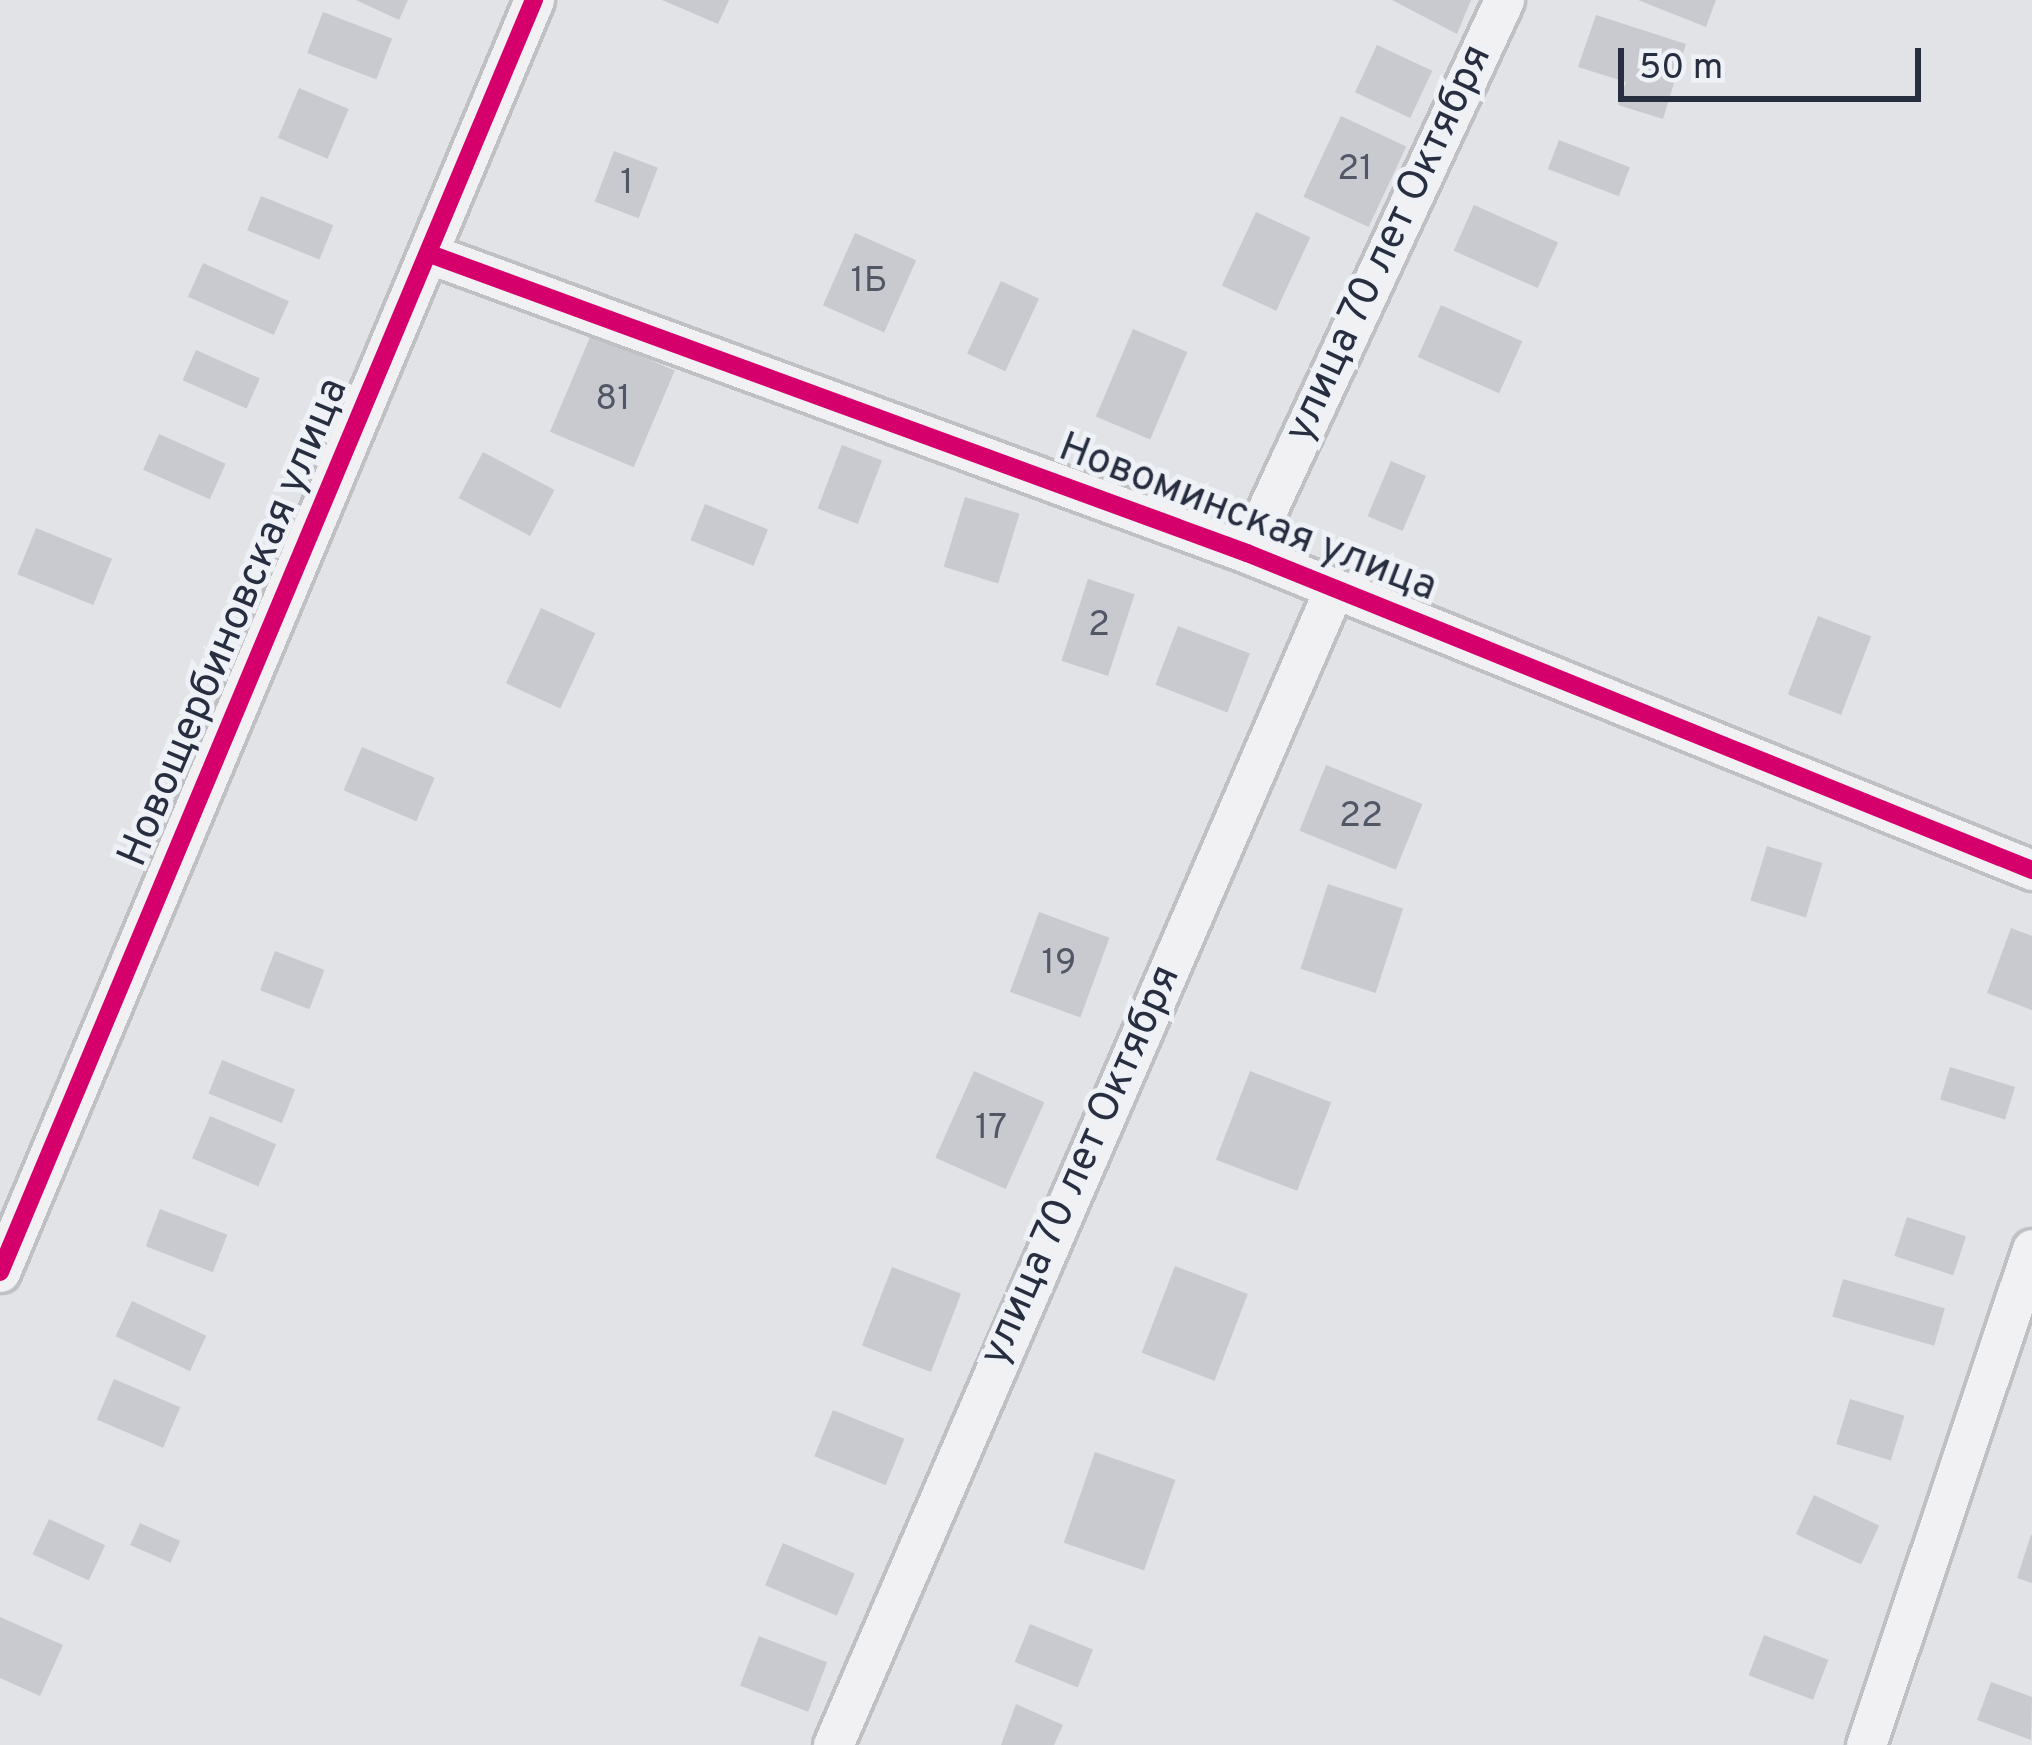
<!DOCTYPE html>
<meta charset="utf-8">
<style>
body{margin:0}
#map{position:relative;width:2032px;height:1745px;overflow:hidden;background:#e1e3e7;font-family:Overpass,sans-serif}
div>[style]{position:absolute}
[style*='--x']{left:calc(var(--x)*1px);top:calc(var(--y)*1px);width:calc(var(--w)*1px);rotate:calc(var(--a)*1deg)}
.building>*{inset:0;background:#c8cacf;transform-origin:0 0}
.roads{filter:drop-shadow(3px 0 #bec0c4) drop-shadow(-3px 0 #bec0c4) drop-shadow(0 3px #bec0c4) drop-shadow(0 -3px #bec0c4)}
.street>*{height:39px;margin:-19.5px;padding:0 19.5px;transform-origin:19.5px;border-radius:19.5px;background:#f1f1f3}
.cycleway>*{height:18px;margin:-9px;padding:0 9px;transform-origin:9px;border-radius:9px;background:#d6006c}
span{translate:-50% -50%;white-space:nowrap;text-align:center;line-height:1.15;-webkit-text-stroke:10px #eef1f6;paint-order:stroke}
.number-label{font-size:36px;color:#515765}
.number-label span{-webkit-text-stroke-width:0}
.street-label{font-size:42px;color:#272e40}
.scale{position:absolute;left:1618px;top:48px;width:303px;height:54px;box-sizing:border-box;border:6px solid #272e40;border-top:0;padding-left:15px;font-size:36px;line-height:42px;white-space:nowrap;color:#272e40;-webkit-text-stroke:9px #eef1f6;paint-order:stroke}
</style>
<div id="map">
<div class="building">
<div style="clip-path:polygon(356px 0,408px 0,399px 20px)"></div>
<div style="clip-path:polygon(662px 0,729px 0,718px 24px)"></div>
<div style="clip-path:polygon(1392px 0,1471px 0,1457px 34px)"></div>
<div style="clip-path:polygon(1638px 0,1716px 0,1706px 27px)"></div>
<div style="left:323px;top:12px;width:74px;height:44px;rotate:21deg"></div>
<div style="clip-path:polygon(1596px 15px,1686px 44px,1663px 119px,1618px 105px,1626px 82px,1578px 67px)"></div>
<div style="left:1377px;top:45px;width:61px;height:52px;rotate:25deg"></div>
<div style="left:299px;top:88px;width:54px;height:54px;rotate:23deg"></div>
<div style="left:1341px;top:116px;width:72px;height:89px;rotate:25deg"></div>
<div style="left:1559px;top:140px;width:76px;height:31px;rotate:21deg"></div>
<div style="left:614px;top:151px;width:47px;height:54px;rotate:21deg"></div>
<div style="left:261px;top:196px;width:78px;height:37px;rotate:22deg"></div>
<div style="left:1474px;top:205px;width:92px;height:50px;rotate:24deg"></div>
<div style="left:1256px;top:212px;width:60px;height:81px;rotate:25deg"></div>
<div style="left:855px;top:233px;width:67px;height:79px;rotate:24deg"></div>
<div style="left:203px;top:263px;width:94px;height:37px;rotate:24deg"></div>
<div style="left:1001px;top:281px;width:42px;height:80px;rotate:25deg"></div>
<div style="left:1441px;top:305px;width:89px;height:57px;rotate:24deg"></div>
<div style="left:1133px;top:329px;width:59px;height:95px;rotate:23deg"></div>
<div style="left:591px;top:335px;width:91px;height:105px;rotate:23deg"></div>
<div style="left:196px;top:350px;width:70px;height:33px;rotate:24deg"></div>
<div style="left:159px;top:434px;width:73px;height:39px;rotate:24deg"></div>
<div style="left:842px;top:445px;width:43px;height:68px;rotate:21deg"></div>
<div style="left:483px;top:452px;width:81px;height:52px;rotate:28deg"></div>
<div style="left:1391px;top:461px;width:38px;height:60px;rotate:23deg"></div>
<div style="left:965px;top:497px;width:57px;height:73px;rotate:17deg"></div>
<div style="left:705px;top:504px;width:68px;height:39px;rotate:22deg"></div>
<div style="left:36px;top:528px;width:82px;height:50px;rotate:22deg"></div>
<div style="left:1088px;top:579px;width:49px;height:86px;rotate:18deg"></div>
<div style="left:541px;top:608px;width:60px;height:83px;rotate:25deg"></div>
<div style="left:1818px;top:616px;width:57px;height:84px;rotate:21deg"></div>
<div style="left:1178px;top:626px;width:77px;height:63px;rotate:21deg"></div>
<div style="left:362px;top:747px;width:79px;height:47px;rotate:23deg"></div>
<div style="left:1326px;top:765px;width:104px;height:71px;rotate:22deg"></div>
<div style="left:1767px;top:846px;width:58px;height:57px;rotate:17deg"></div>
<div style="left:1328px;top:884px;width:79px;height:89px;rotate:18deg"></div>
<div style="left:1039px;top:912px;width:75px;height:85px;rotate:20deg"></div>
<div style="clip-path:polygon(2011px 928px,2032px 936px,2032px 1010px,1987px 993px)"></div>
<div style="left:275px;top:951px;width:53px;height:42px;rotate:21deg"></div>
<div style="left:222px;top:1060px;width:79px;height:36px;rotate:22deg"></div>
<div style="left:1950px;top:1067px;width:68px;height:34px;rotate:17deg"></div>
<div style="left:974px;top:1071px;width:77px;height:95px;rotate:24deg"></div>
<div style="left:1250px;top:1071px;width:87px;height:95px;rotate:21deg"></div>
<div style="left:210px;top:1116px;width:72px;height:46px;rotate:23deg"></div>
<div style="left:160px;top:1209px;width:72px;height:40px;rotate:21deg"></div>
<div style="left:1907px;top:1217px;width:62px;height:41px;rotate:18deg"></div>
<div style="left:1175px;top:1266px;width:78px;height:93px;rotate:21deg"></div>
<div style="left:892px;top:1267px;width:74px;height:84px;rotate:21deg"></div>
<div style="left:1843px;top:1279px;width:106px;height:39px;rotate:16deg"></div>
<div style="left:132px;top:1301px;width:82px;height:39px;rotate:25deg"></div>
<div style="left:114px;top:1379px;width:72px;height:44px;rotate:23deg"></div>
<div style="left:1850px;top:1399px;width:57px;height:47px;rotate:17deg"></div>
<div style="left:833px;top:1410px;width:77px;height:50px;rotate:22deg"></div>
<div style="left:1095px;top:1452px;width:85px;height:96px;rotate:19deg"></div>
<div style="left:1814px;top:1495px;width:72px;height:43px;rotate:25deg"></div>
<div style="left:49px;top:1519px;width:62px;height:39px;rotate:25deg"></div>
<div style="left:140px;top:1523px;width:44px;height:24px;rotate:24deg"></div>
<div style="clip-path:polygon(2031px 1535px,2032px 1535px,2032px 1583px,2017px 1578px)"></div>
<div style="left:783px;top:1543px;width:78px;height:46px;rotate:23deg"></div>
<div style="clip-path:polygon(0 1617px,63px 1645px,40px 1696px,0 1678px)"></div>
<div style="left:1030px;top:1624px;width:68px;height:41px;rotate:22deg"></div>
<div style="left:1764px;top:1635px;width:69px;height:43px;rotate:21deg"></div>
<div style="left:759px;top:1636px;width:73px;height:53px;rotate:21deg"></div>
<div style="clip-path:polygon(1991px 1682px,2032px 1697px,2031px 1740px,1977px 1720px)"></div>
<div style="clip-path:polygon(1016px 1704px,1063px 1725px,1054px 1745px,1001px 1745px)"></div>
</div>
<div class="roads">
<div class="street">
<div style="--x:430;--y:254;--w:870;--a:20.1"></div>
<div style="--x:1247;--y:553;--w:847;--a:21.99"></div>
<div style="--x:1247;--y:553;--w:610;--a:-65.07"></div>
<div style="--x:0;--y:1272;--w:1380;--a:-67.23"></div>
<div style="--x:833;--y:1745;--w:1260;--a:-66.57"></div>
<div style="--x:1866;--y:1745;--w:523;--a:-71.5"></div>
</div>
</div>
<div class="cycleway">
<div style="--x:430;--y:254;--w:870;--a:20.1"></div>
<div style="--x:1247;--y:553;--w:847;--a:21.99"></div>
<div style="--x:0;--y:1272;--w:1380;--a:-67.23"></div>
</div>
<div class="number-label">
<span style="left:1355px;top:171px">21</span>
<span style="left:627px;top:185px">1</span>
<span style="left:869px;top:283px">1Б</span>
<span style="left:613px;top:401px">81</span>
<span style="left:1099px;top:627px">2</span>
<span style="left:1361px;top:818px">22</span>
<span style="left:1059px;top:965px">19</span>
<span style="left:991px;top:1130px">17</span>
</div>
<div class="street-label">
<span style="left:1390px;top:244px;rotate:-65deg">улица 70 лет Октября</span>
<span style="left:1247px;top:519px;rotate:21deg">Новоминская улица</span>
<span style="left:235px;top:623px;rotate:-67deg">Новощербиновская улица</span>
<span style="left:1082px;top:1166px;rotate:-66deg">улица 70 лет Октября</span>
</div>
<div class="scale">50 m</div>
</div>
